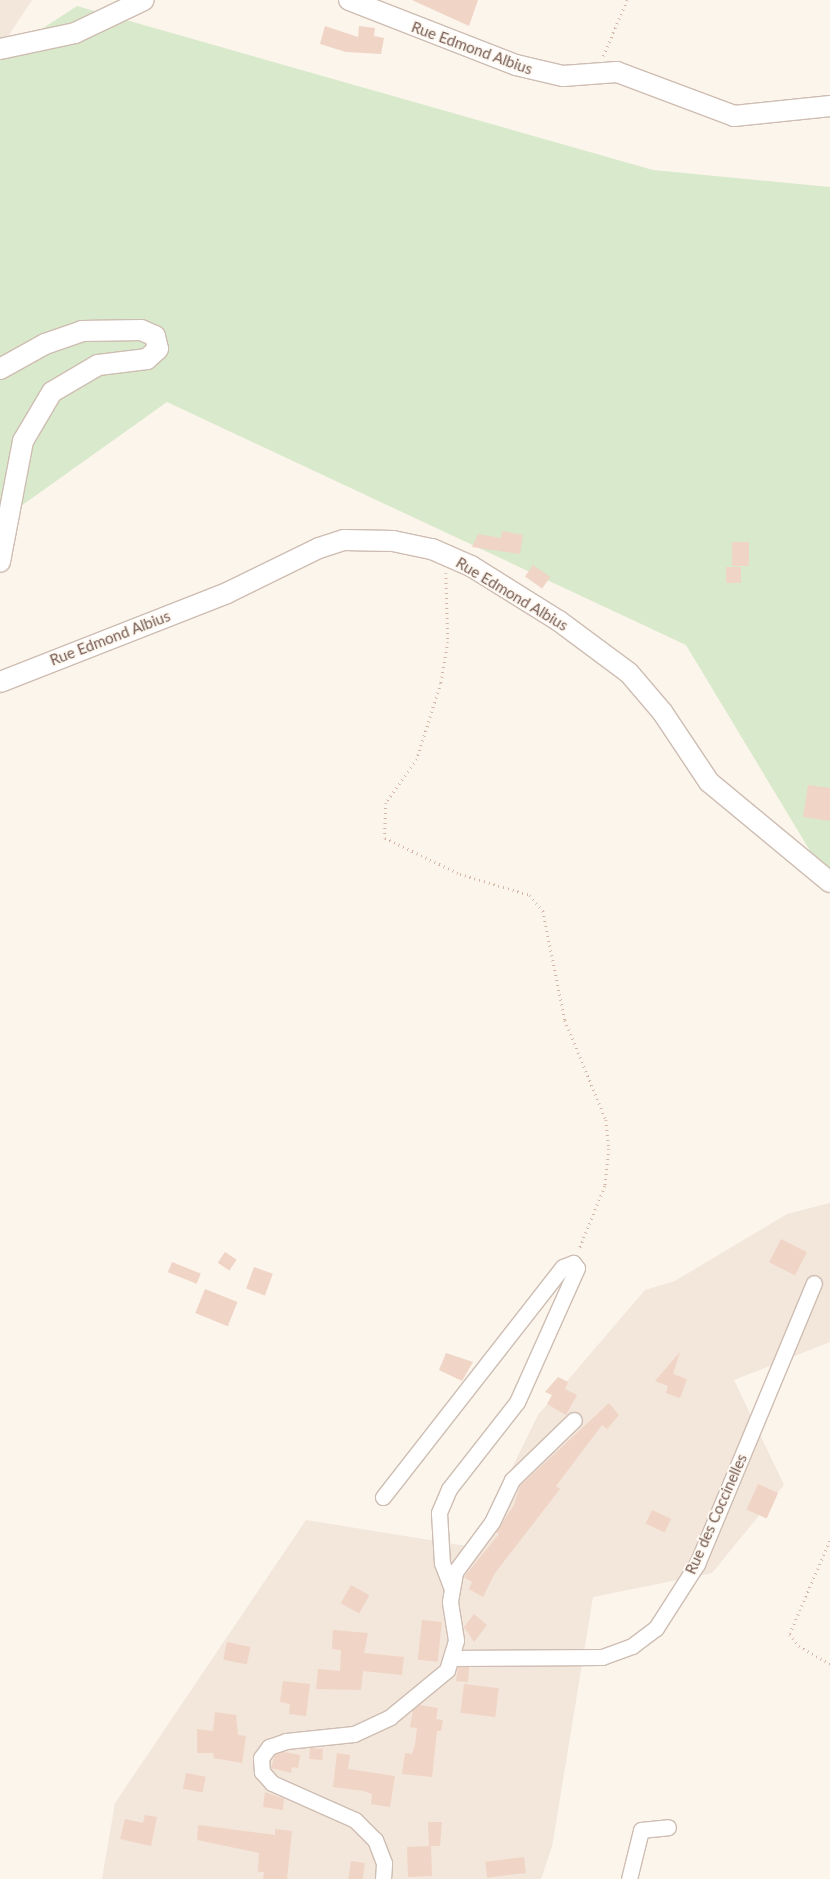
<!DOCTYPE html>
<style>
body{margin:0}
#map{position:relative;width:830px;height:1879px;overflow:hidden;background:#fcf5ec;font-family:Lato,sans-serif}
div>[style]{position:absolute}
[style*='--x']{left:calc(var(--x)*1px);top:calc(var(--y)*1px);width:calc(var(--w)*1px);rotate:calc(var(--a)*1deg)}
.residential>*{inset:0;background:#f3e6db}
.green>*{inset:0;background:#d9e9cb}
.building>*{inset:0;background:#f0d4c5;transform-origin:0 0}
.path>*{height:2.5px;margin-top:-1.25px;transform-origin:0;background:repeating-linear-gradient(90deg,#d5b7a8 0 1px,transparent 0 5px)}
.roads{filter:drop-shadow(1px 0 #cebdb2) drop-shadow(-1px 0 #cebdb2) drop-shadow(0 1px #cebdb2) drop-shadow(0 -1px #cebdb2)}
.street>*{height:15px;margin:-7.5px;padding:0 7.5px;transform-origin:7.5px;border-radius:7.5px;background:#fff}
.secondary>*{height:20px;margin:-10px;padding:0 10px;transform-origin:10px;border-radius:10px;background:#fff}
span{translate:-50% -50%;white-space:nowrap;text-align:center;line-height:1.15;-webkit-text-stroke:4px #fef9f3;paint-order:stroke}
.street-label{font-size:15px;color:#765b50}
</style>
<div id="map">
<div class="residential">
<div style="clip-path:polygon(0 0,32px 0,0 48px)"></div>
<div style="clip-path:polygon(830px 1203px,830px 1342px,734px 1380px,784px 1485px,712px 1573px,593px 1597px,552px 1847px,541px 1879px,102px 1879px,115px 1803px,306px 1520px,473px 1547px,538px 1415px,645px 1290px,675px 1281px,787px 1214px)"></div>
</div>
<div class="green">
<div style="clip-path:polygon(77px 6px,653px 170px,830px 187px,830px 884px,686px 645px,167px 402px,0 521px,0 56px)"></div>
</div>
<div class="building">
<div style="clip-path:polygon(412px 0,478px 0,469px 26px)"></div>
<div style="clip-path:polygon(325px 26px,358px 37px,359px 26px,375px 28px,374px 36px,384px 38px,381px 54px,346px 52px,320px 44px)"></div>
<div style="clip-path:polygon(502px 531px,523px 535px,520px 554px,472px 547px,478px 534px,501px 538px)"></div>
<div style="left:732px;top:542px;width:17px;height:24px"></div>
<div style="left:533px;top:565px;width:21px;height:14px;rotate:35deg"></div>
<div style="left:726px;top:567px;width:15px;height:16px"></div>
<div style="clip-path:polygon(808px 785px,830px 788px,830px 821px,803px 817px)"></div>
<div style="left:781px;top:1239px;width:29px;height:26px;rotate:27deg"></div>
<div style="left:225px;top:1252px;width:14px;height:13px;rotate:34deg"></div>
<div style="left:172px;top:1262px;width:31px;height:11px;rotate:22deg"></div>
<div style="left:254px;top:1267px;width:20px;height:23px;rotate:20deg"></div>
<div style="left:205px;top:1289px;width:35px;height:26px;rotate:22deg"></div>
<div style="clip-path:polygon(680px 1352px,673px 1374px,687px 1379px,680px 1398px,666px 1393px,668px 1386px,655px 1381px)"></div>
<div style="clip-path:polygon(446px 1353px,473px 1362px,462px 1381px,439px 1370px)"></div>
<div style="clip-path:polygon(558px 1377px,568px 1382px,565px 1389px,577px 1395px,566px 1415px,547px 1404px,552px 1395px,545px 1392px)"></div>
<div style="clip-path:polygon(609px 1403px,619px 1415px,607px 1429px,602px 1425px,556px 1486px,560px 1489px,495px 1573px,483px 1597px,469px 1589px,472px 1582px,464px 1577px,499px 1534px,496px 1532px,514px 1505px,520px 1486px)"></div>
<div style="left:758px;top:1484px;width:22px;height:28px;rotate:24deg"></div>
<div style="left:652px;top:1510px;width:21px;height:15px;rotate:25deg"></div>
<div style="left:351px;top:1585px;width:21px;height:21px;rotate:29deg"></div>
<div style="clip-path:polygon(474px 1614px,487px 1625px,474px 1642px,464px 1627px)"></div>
<div style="left:422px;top:1620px;width:20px;height:40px;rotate:6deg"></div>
<div style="clip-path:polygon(333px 1630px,368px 1633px,364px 1653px,404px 1657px,402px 1675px,363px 1671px,361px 1690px,316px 1689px,318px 1669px,340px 1671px,341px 1650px,332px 1649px)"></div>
<div style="left:227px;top:1642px;width:24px;height:18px;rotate:12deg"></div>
<div style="clip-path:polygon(458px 1667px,469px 1667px,468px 1682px,456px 1681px)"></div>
<div style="clip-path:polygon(283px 1681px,310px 1684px,306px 1716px,289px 1714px,290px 1704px,280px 1702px)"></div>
<div style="left:464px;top:1684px;width:35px;height:29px;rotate:7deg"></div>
<div style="clip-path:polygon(419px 1705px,438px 1708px,436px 1719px,443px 1720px,441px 1731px,437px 1731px,432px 1777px,402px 1774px,405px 1753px,412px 1754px,415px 1744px,417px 1728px,410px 1727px,413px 1710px)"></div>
<div style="clip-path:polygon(215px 1712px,236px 1715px,238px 1735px,246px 1736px,242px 1763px,214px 1758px,213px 1753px,197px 1753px,197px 1729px,213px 1731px)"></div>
<div style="left:310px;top:1748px;width:13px;height:11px;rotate:4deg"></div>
<div style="clip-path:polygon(284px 1752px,300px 1755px,298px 1768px,292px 1767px,291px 1773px,271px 1768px,275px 1755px)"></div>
<div style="clip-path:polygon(337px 1753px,350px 1755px,348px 1769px,395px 1776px,390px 1807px,371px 1804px,372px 1794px,364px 1791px,333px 1787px)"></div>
<div style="left:186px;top:1773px;width:20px;height:16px;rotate:11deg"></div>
<div style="clip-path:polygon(265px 1792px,284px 1799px,283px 1810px,263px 1807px)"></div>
<div style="clip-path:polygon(145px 1815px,157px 1817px,151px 1846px,120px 1839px,125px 1819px,143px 1823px)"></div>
<div style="clip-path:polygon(428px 1822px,442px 1822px,440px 1846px,431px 1846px,432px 1876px,408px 1877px,407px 1847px,429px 1846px)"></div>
<div style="clip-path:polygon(198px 1825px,275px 1835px,275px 1829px,292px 1831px,287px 1879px,263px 1879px,264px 1872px,258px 1872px,259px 1853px,197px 1840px)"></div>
<div style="left:524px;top:1857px;width:16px;height:39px;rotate:83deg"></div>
<div style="left:351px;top:1861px;width:14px;height:18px;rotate:8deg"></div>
</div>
<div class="path">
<div style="--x:603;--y:56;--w:61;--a:-66.8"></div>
<div style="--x:446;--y:573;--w:69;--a:88.3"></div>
<div style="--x:448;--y:642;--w:42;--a:99.7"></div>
<div style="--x:441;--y:683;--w:80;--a:107.5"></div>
<div style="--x:417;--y:759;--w:54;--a:125.2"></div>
<div style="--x:386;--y:803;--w:35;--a:92"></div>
<div style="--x:385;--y:838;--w:83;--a:25.6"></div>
<div style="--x:460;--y:874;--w:73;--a:16.7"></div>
<div style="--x:530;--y:895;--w:21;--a:51"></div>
<div style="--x:543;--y:911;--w:111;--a:78.6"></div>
<div style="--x:565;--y:1020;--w:108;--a:67.7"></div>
<div style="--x:606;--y:1120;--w:29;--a:84"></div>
<div style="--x:609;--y:1149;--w:37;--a:96"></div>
<div style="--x:605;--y:1186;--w:69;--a:112.1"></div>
<div style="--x:830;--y:1541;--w:101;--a:113.3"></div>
<div style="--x:790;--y:1634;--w:15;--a:53"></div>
<div style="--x:799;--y:1646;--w:36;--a:30"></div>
</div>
<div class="roads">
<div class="street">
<div style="--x:383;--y:1497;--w:292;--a:-52"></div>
<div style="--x:563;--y:1267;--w:11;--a:-22"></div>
<div style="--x:573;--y:1263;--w:6;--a:51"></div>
<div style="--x:577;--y:1268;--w:147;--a:114.1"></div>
<div style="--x:517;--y:1402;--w:110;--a:128"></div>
<div style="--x:449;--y:1489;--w:26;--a:113"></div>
<div style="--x:439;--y:1513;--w:50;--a:86.6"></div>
<div style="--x:442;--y:1563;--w:25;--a:69"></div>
<div style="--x:452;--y:1658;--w:150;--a:-0.4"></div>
<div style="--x:602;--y:1657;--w:32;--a:-20"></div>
<div style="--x:632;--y:1646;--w:30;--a:-37"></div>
<div style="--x:656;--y:1628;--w:76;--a:-57.4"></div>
<div style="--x:697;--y:1564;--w:304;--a:-67.4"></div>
<div style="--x:383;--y:1879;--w:16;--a:-86"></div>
<div style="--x:384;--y:1863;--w:25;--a:-111"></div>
<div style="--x:375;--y:1840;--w:28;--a:-135"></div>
<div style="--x:355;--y:1820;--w:91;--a:-156"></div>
<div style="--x:272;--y:1783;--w:15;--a:-132"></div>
<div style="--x:262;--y:1772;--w:14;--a:-94"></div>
<div style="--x:261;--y:1758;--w:14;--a:-54"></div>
<div style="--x:269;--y:1747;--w:18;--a:-19"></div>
<div style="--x:286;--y:1741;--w:68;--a:-5.9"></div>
<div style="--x:354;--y:1734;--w:40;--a:-25"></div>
<div style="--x:390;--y:1717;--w:74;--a:-39.5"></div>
<div style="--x:447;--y:1670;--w:31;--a:-73"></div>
<div style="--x:456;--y:1640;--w:39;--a:-99"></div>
<div style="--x:450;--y:1601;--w:29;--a:-80"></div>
<div style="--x:455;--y:1572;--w:62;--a:-53.5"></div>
<div style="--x:492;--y:1522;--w:47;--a:-64.5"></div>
<div style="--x:512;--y:1480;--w:86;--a:-44.1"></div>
<div style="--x:629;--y:1879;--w:50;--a:-76.2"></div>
<div style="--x:641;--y:1830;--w:27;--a:-6"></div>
</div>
<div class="secondary">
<div style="--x:349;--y:0;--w:179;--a:21.3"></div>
<div style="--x:516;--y:65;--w:48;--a:13.2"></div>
<div style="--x:563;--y:76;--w:54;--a:-4.2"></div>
<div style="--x:617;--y:72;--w:125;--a:20.6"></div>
<div style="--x:734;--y:116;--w:97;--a:-5.9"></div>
<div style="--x:0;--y:49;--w:77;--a:-12"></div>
<div style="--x:75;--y:33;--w:76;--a:-25.6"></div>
<div style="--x:0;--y:369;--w:51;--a:-29.1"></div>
<div style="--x:45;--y:344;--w:39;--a:-19"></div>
<div style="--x:82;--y:331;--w:59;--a:-1"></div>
<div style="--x:141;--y:330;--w:15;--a:23"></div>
<div style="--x:155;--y:336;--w:13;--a:77"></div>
<div style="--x:158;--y:349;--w:15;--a:138"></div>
<div style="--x:147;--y:359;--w:49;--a:173"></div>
<div style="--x:98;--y:365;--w:53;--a:149.6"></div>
<div style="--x:52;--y:392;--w:57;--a:120.6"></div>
<div style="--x:23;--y:441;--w:123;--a:100.8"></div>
<div style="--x:0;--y:682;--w:244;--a:-21.4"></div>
<div style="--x:227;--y:593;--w:102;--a:-26.1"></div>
<div style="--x:319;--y:548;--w:26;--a:-18"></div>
<div style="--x:344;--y:540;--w:49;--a:1.2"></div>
<div style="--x:393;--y:541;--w:40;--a:12"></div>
<div style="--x:432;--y:549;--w:43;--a:23.6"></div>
<div style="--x:471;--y:566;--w:104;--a:32"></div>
<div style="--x:559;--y:621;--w:87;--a:36.6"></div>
<div style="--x:629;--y:673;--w:52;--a:49.6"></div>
<div style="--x:663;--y:713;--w:83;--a:56.3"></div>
<div style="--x:709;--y:782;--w:157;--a:39.6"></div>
</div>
</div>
<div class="street-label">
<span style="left:472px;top:48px;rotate:20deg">Rue Edmond Albius</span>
<span style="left:512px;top:594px;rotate:31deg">Rue Edmond Albius</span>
<span style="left:110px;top:638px;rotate:-21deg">Rue Edmond Albius</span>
<span style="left:716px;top:1514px;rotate:-66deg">Rue des Coccinelles</span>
</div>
</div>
